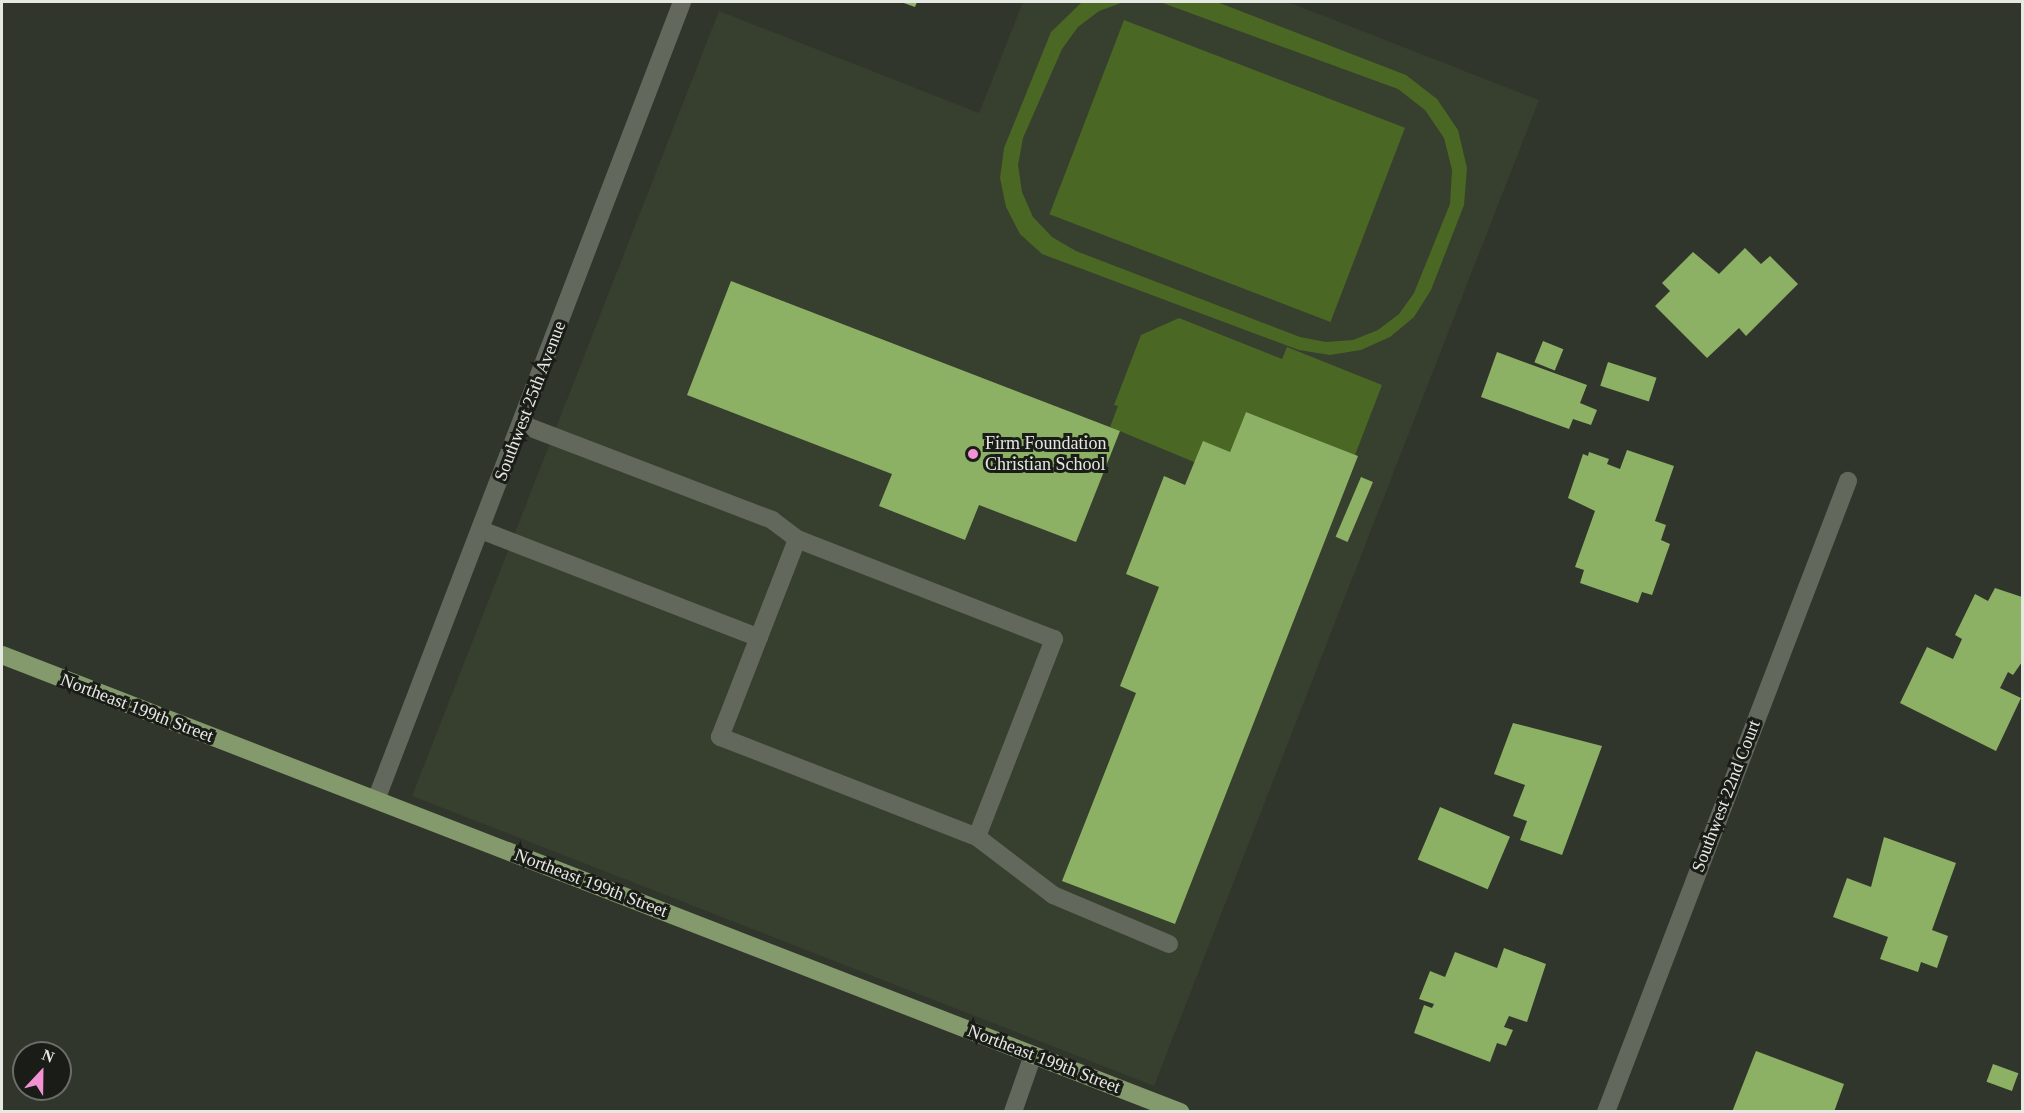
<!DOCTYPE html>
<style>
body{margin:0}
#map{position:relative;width:2024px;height:1113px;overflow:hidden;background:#30362b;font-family:Georgia,serif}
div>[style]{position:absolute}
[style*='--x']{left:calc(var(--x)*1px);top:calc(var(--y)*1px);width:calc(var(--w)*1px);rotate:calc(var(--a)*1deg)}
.built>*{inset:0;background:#373f2e}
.green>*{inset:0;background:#4a6724;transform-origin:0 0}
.building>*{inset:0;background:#8db164;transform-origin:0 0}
.minor>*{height:18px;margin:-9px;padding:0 9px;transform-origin:9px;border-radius:9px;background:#62685c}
.major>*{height:18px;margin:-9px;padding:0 9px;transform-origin:9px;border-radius:9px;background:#84996c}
.dots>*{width:16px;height:16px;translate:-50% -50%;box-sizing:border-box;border:3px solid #1a1c17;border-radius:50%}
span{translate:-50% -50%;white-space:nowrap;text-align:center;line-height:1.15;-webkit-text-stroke:6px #1a1c17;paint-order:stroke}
.street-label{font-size:18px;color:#e5e9e2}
.poi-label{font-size:18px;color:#e5e9e2}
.left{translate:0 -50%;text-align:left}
.frame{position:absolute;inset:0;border:3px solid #e5e9e2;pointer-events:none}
.north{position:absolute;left:12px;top:1041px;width:60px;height:60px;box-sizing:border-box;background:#1a1c17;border:2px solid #6b6e68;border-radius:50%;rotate:22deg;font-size:16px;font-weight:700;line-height:24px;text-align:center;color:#e5e9e2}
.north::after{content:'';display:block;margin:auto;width:21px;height:27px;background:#f391d5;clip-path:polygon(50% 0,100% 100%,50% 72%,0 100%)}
</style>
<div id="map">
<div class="built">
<div style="clip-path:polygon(1023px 2px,1288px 2px,1539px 100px,1154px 1086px,412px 796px,719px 11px,979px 113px)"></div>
</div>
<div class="green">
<div style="clip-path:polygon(1082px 2px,1124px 2px,1099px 11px,1078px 27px,1062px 49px,1023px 138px,1018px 165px,1022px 192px,1033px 217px,1052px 237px,1076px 251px,1300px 337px,1326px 342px,1353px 340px,1378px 330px,1399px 314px,1414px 293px,1450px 204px,1452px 170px,1444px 138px,1425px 110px,1398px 89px,1160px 2px,1217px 2px,1406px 75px,1437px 99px,1458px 130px,1467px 168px,1464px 205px,1431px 290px,1414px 317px,1390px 337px,1361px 350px,1330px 355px,1299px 350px,1042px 254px,1020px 234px,1006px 207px,1000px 178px,1004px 148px,1051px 32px)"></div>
<div style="left:1124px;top:20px;width:301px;height:208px;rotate:21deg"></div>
<div style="clip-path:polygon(1179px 318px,1282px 359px,1287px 347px,1382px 385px,1355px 455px,1246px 412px,1230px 452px,1194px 462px,1110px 427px,1118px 406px,1114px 405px,1141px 335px)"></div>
</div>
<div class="building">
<div style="clip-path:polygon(901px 2px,917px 2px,915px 7px)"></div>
<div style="clip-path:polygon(1745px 248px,1761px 264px,1770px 256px,1798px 284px,1746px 336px,1739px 328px,1707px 358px,1655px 306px,1670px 291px,1662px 283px,1693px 252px,1719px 274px)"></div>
<div style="clip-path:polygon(731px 281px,1120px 431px,1076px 542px,979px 505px,965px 540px,879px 506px,892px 474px,687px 395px)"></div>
<div style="left:1543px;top:341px;width:22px;height:23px;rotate:22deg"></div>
<div style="clip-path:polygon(1497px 352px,1587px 385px,1580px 403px,1597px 410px,1591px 425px,1573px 419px,1569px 429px,1481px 397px)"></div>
<div style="left:1608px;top:362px;width:51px;height:25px;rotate:18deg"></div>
<div style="clip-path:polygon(1246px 412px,1358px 456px,1175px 924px,1062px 881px,1136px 693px,1120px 686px,1159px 587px,1126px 574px,1164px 476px,1185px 485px,1203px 441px,1230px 452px)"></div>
<div style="clip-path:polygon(1627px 450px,1674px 466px,1655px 521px,1666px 525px,1661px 540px,1670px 544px,1652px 595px,1642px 592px,1638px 603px,1580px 583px,1584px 570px,1575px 567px,1595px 511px,1568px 498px,1583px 454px,1588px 456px,1589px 452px,1609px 459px,1607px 464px,1620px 469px)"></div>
<div style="left:1361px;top:477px;width:13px;height:65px;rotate:23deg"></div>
<div style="clip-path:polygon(1995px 588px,2022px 597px,2022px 662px,2013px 675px,2008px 672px,2000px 688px,2021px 698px,1996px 751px,1900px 703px,1927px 647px,1953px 659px,1962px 639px,1955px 635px,1975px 594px,1988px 601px)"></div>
<div style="clip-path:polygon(1513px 723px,1602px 746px,1562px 855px,1520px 840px,1527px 821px,1513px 816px,1525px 785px,1494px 774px)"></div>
<div style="left:1440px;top:807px;width:76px;height:57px;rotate:23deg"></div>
<div style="clip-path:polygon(1884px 837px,1956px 863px,1932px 930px,1948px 936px,1937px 968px,1921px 962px,1918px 972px,1880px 959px,1888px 937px,1833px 917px,1847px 878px,1871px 887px)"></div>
<div style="clip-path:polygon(1504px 948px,1546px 964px,1527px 1022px,1509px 1016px,1504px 1027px,1513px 1030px,1506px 1046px,1497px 1043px,1490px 1062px,1414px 1033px,1424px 1005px,1432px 1008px,1434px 1004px,1419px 999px,1430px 971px,1445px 977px,1455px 952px,1497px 968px)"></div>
<div style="clip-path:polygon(1756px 1051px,1844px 1084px,1834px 1112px,1732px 1112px)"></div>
<div style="left:1993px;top:1064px;width:27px;height:19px;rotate:20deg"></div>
</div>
<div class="minor">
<div style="--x:521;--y:424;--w:269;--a:20.9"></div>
<div style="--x:772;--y:520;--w:31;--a:37"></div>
<div style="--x:797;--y:539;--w:276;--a:21.3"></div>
<div style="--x:1054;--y:639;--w:212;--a:111.3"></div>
<div style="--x:977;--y:837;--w:276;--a:-158.7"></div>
<div style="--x:720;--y:737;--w:212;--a:-68.7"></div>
<div style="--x:481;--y:530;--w:298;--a:21.2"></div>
<div style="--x:376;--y:800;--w:855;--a:-69.02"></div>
<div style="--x:977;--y:837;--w:96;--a:37.3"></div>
<div style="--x:1053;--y:895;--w:126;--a:22.9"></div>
<div style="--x:1013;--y:1112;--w:60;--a:-70.7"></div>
<div style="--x:1606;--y:1112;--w:676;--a:-69.02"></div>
</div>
<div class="major">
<div style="--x:2;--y:655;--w:1264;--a:21.2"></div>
</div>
<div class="dots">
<div style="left:973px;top:454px;background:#f391d5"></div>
</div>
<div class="street-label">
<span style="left:530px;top:401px;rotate:-69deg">Southwest 25th Avenue</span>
<span style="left:137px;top:708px;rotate:21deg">Northeast 199th Street</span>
<span style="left:1726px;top:796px;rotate:-69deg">Southwest 22nd Court</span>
<span style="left:591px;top:883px;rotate:21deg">Northeast 199th Street</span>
<span style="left:1044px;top:1059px;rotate:21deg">Northeast 199th Street</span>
</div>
<div class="poi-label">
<span class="left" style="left:985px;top:454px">Firm Foundation<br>Christian School</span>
</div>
<div class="frame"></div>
<div class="north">N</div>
</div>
